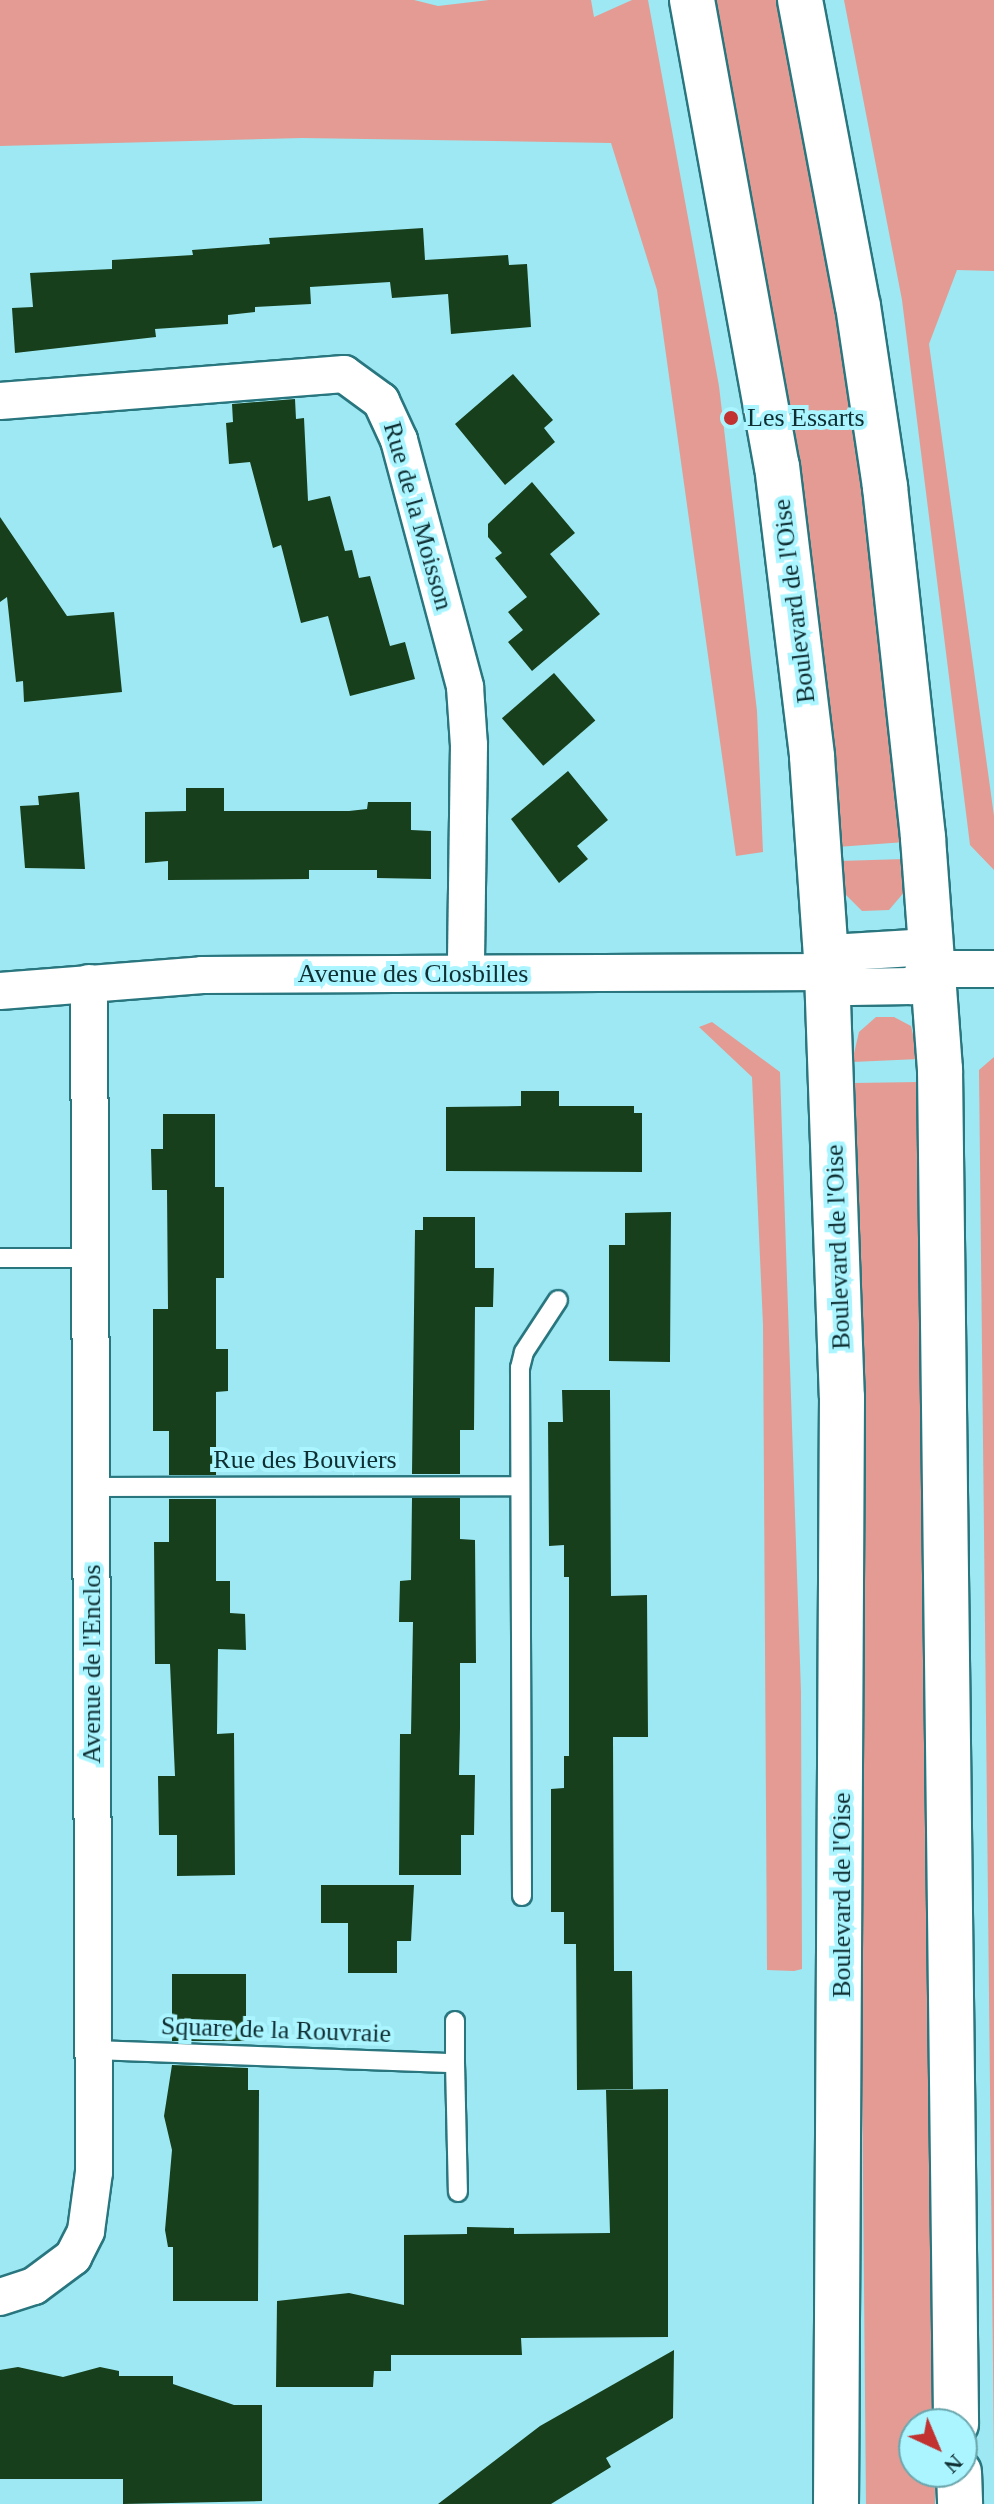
<!DOCTYPE html>
<style>
body{margin:0}
#map{position:relative;width:994px;height:2504px;overflow:hidden;background:#9de8f2;font-family:"Times New Roman",serif}
div>[style]{position:absolute}
[style*='--x']{left:calc(var(--x)*1px);top:calc(var(--y)*1px);width:calc(var(--w)*1px);rotate:calc(var(--a)*1deg)}
.green>*{inset:0;background:#e49b93}
.building>*{inset:0;background:#173f1c;transform-origin:0 0}
.roads{filter:drop-shadow(2px 0 #29767f) drop-shadow(-2px 0 #29767f) drop-shadow(0 2px #29767f) drop-shadow(0 -2px #29767f)}
.service>*{height:18px;margin:-9px;padding:0 9px;transform-origin:9px;border-radius:9px;background:#fff}
.minor>*{height:36px;margin:-18px;padding:0 18px;transform-origin:18px;border-radius:18px;background:#fff}
.secondary>*{height:44px;margin:-22px;padding:0 22px;transform-origin:22px;border-radius:22px;background:#fff}
.dots>*{width:22px;height:22px;translate:-50% -50%;box-sizing:border-box;border:4px solid #aaf5ff;border-radius:50%}
span{translate:-50% -50%;white-space:nowrap;text-align:center;line-height:1.15;-webkit-text-stroke:8px #aaf5ff;paint-order:stroke}
.poi-label{font-size:26px;color:#0f2f33}
.left{translate:0 -50%;text-align:left}
.street-label{font-size:26px;color:#0f2f33}
.north{position:absolute;left:898px;top:2408px;width:80px;height:80px;box-sizing:border-box;background:#aaf5ff;border:2px solid #6ca6ad;border-radius:50%;rotate:136deg;font-size:22px;font-weight:700;line-height:32px;text-align:center;color:#0f2f33}
.north::after{content:'';display:block;margin:auto;width:28px;height:36px;background:#c13230;clip-path:polygon(50% 0,100% 100%,50% 72%,0 100%)}
</style>
<div id="map">
<div class="green">
<div style="clip-path:polygon(0 0,414px 0,438px 6px,489px 0,591px 0,594px 17px,632px 0,648px 0,719px 386px,757px 711px,763px 852px,736px 856px,657px 290px,611px 143px,302px 138px,0 146px)"></div>
<div style="clip-path:polygon(709px 0,780px 0,816px 177px,866px 485px,905px 842px,837px 847px)"></div>
<div style="clip-path:polygon(844px 0,994px 0,994px 271px,957px 270px,929px 344px,994px 816px,994px 870px,970px 845px,902px 300px)"></div>
<div style="clip-path:polygon(906px 859px,906px 890px,889px 910px,862px 911px,846px 895px,839px 861px)"></div>
<div style="clip-path:polygon(876px 1017px,894px 1017px,911px 1026px,919px 1059px,852px 1062px,859px 1032px)"></div>
<div style="clip-path:polygon(712px 1022px,780px 1072px,801px 1692px,802px 1969px,794px 1971px,767px 1970px,763px 1325px,752px 1077px,699px 1027px)"></div>
<div style="clip-path:polygon(994px 1057px,994px 2457px,979px 1070px)"></div>
<div style="clip-path:polygon(920px 1082px,935px 2424px,914px 2424px,914px 2472px,935px 2472px,935px 2504px,866px 2504px,853px 1083px)"></div>
</div>
<div class="building">
<div style="clip-path:polygon(423px 228px,425px 260px,508px 255px,509px 265px,527px 264px,531px 327px,451px 334px,448px 294px,392px 298px,390px 282px,310px 287px,311px 304px,255px 307px,255px 312px,228px 315px,228px 324px,155px 329px,156px 337px,15px 353px,12px 308px,33px 307px,30px 273px,112px 269px,112px 260px,193px 255px,192px 250px,270px 244px,269px 238px)"></div>
<div style="clip-path:polygon(513px 374px,553px 420px,544px 428px,555px 442px,505px 485px,455px 424px)"></div>
<div style="clip-path:polygon(295px 399px,296px 419px,304px 418px,308px 501px,330px 496px,345px 551px,352px 550px,359px 578px,370px 576px,390px 646px,405px 642px,415px 679px,350px 696px,328px 616px,301px 623px,281px 545px,273px 548px,250px 462px,229px 464px,226px 423px,233px 422px,232px 404px)"></div>
<div style="clip-path:polygon(532px 482px,575px 533px,550px 554px,600px 614px,532px 671px,508px 642px,523px 630px,508px 612px,527px 597px,495px 558px,502px 553px,488px 537px,488px 524px)"></div>
<div style="clip-path:polygon(0 517px,67px 616px,114px 612px,122px 692px,24px 702px,23px 681px,16px 682px,7px 597px,0 602px)"></div>
<div style="left:554px;top:673px;width:63px;height:69px;rotate:49deg"></div>
<div style="clip-path:polygon(568px 771px,608px 820px,577px 846px,588px 859px,559px 883px,511px 819px)"></div>
<div style="clip-path:polygon(186px 788px,224px 788px,224px 811px,349px 811px,367px 809px,368px 802px,411px 802px,411px 830px,431px 831px,431px 879px,377px 878px,377px 870px,309px 870px,309px 879px,168px 880px,168px 861px,145px 863px,145px 812px,186px 811px)"></div>
<div style="clip-path:polygon(79px 792px,85px 869px,25px 868px,20px 806px,39px 805px,38px 796px)"></div>
<div style="clip-path:polygon(521px 1091px,559px 1091px,559px 1106px,634px 1106px,634px 1113px,642px 1113px,642px 1172px,446px 1171px,446px 1107px,521px 1106px)"></div>
<div style="clip-path:polygon(163px 1114px,215px 1114px,215px 1187px,224px 1187px,224px 1278px,216px 1278px,216px 1349px,228px 1349px,228px 1391px,216px 1392px,216px 1475px,169px 1475px,169px 1431px,153px 1431px,153px 1309px,168px 1309px,167px 1190px,152px 1190px,151px 1149px,163px 1149px)"></div>
<div style="clip-path:polygon(671px 1212px,670px 1362px,609px 1361px,609px 1245px,625px 1245px,625px 1213px)"></div>
<div style="clip-path:polygon(423px 1217px,475px 1217px,475px 1268px,494px 1268px,493px 1307px,475px 1307px,474px 1430px,460px 1430px,460px 1474px,412px 1474px,415px 1230px,423px 1230px)"></div>
<div style="clip-path:polygon(562px 1390px,610px 1390px,611px 1596px,647px 1595px,648px 1737px,613px 1737px,614px 1971px,632px 1971px,633px 2089px,577px 2090px,576px 1944px,564px 1944px,564px 1912px,551px 1912px,551px 1789px,564px 1788px,564px 1756px,569px 1756px,569px 1577px,564px 1577px,564px 1545px,549px 1546px,548px 1422px,563px 1422px)"></div>
<div style="clip-path:polygon(412px 1498px,460px 1498px,460px 1539px,475px 1540px,476px 1663px,460px 1663px,460px 1728px,459px 1775px,475px 1775px,474px 1835px,461px 1835px,461px 1875px,399px 1875px,400px 1734px,411px 1734px,413px 1622px,399px 1622px,400px 1581px,411px 1580px)"></div>
<div style="clip-path:polygon(169px 1499px,216px 1499px,216px 1581px,230px 1581px,230px 1613px,245px 1614px,246px 1650px,218px 1649px,217px 1734px,234px 1733px,235px 1875px,177px 1876px,177px 1835px,159px 1835px,158px 1776px,175px 1776px,170px 1664px,155px 1664px,154px 1542px,169px 1542px)"></div>
<div style="clip-path:polygon(321px 1885px,414px 1885px,411px 1941px,397px 1941px,397px 1973px,348px 1973px,348px 1923px,321px 1923px)"></div>
<div style="left:172px;top:1974px;width:74px;height:67px"></div>
<div style="clip-path:polygon(172px 2065px,248px 2068px,248px 2090px,259px 2090px,258px 2301px,173px 2301px,173px 2247px,168px 2247px,165px 2230px,172px 2150px,164px 2116px)"></div>
<div style="clip-path:polygon(668px 2089px,668px 2337px,521px 2338px,522px 2355px,391px 2355px,391px 2371px,374px 2371px,373px 2387px,276px 2387px,277px 2301px,349px 2293px,404px 2305px,404px 2235px,467px 2234px,467px 2227px,514px 2228px,514px 2234px,610px 2233px,606px 2090px)"></div>
<div style="clip-path:polygon(674px 2350px,673px 2418px,606px 2458px,611px 2467px,551px 2504px,438px 2504px,540px 2426px)"></div>
<div style="clip-path:polygon(18px 2367px,63px 2377px,100px 2367px,119px 2371px,119px 2376px,173px 2376px,173px 2384px,234px 2405px,262px 2405px,262px 2501px,123px 2504px,123px 2479px,0 2479px,0 2370px)"></div>
</div>
<div class="roads">
<div class="service">
<div style="--x:0;--y:1258;--w:89;--a:0"></div>
<div style="--x:91;--y:1487;--w:429;--a:-0.1"></div>
<div style="--x:522;--y:1896;--w:528;--a:-90.22"></div>
<div style="--x:520;--y:1368;--w:16;--a:-76"></div>
<div style="--x:524;--y:1352;--w:62;--a:-56.8"></div>
<div style="--x:455;--y:2021;--w:42;--a:90"></div>
<div style="--x:94;--y:2050;--w:361;--a:2.1"></div>
<div style="--x:455;--y:2063;--w:129;--a:88.7"></div>
</div>
<div class="minor">
<div style="--x:0;--y:401;--w:345;--a:-4.5"></div>
<div style="--x:344;--y:374;--w:46;--a:36.1"></div>
<div style="--x:381;--y:401;--w:43;--a:65.2"></div>
<div style="--x:399;--y:440;--w:256;--a:75"></div>
<div style="--x:465;--y:687;--w:58;--a:86.1"></div>
<div style="--x:469;--y:745;--w:228;--a:90.8"></div>
<div style="--x:913;--y:948;--w:29;--a:46"></div>
<div style="--x:933;--y:969;--w:28;--a:142"></div>
<div style="--x:911;--y:986;--w:61;--a:179.1"></div>
<div style="--x:850;--y:987;--w:27;--a:-147"></div>
<div style="--x:827;--y:972;--w:28;--a:-45"></div>
<div style="--x:847;--y:952;--w:66;--a:-3.5"></div>
<div style="--x:933;--y:969;--w:61;--a:0"></div>
<div style="--x:0;--y:991;--w:203;--a:-4.5"></div>
<div style="--x:202;--y:975;--w:625;--a:-0.28"></div>
<div style="--x:0;--y:2297;--w:36;--a:-18"></div>
<div style="--x:34;--y:2286;--w:49;--a:-36.6"></div>
<div style="--x:73;--y:2257;--w:29;--a:-63"></div>
<div style="--x:86;--y:2231;--w:60;--a:-82.3"></div>
<div style="--x:94;--y:2172;--w:1189;--a:-90.24"></div>
</div>
<div class="secondary">
<div style="--x:692;--y:0;--w:474;--a:79.7"></div>
<div style="--x:777;--y:466;--w:293;--a:83.1"></div>
<div style="--x:812;--y:757;--w:216;--a:86"></div>
<div style="--x:827;--y:972;--w:425;--a:88"></div>
<div style="--x:842;--y:1397;--w:1107;--a:90.31"></div>
<div style="--x:800;--y:0;--w:311;--a:79.3"></div>
<div style="--x:858;--y:306;--w:183;--a:81.5"></div>
<div style="--x:885;--y:487;--w:353;--a:83.8"></div>
<div style="--x:923;--y:838;--w:232;--a:85.8"></div>
<div style="--x:940;--y:1069;--w:1355;--a:89.32"></div>
<div style="--x:959;--y:2472;--w:32;--a:88"></div>
</div>
</div>
<div class="dots">
<div style="left:731px;top:418px;background:#c13230"></div>
</div>
<div class="poi-label">
<span class="left" style="left:747px;top:418px">Les Essarts</span>
</div>
<div class="street-label">
<span style="left:418px;top:516px;rotate:74deg">Rue de la Moisson</span>
<span style="left:794px;top:601px;rotate:-97deg">Boulevard de l'Oise</span>
<span style="left:413px;top:974px">Avenue des Closbilles</span>
<span style="left:838px;top:1247px;rotate:-92deg">Boulevard de l'Oise</span>
<span style="left:305px;top:1460px">Rue des Bouviers</span>
<span style="left:92px;top:1664px;rotate:-90deg">Avenue de l'Enclos</span>
<span style="left:842px;top:1895px;rotate:-90deg">Boulevard de l'Oise</span>
<span style="left:276px;top:2030px;rotate:2deg">Square de la Rouvraie</span>
</div>
<div class="north">N</div>
</div>
